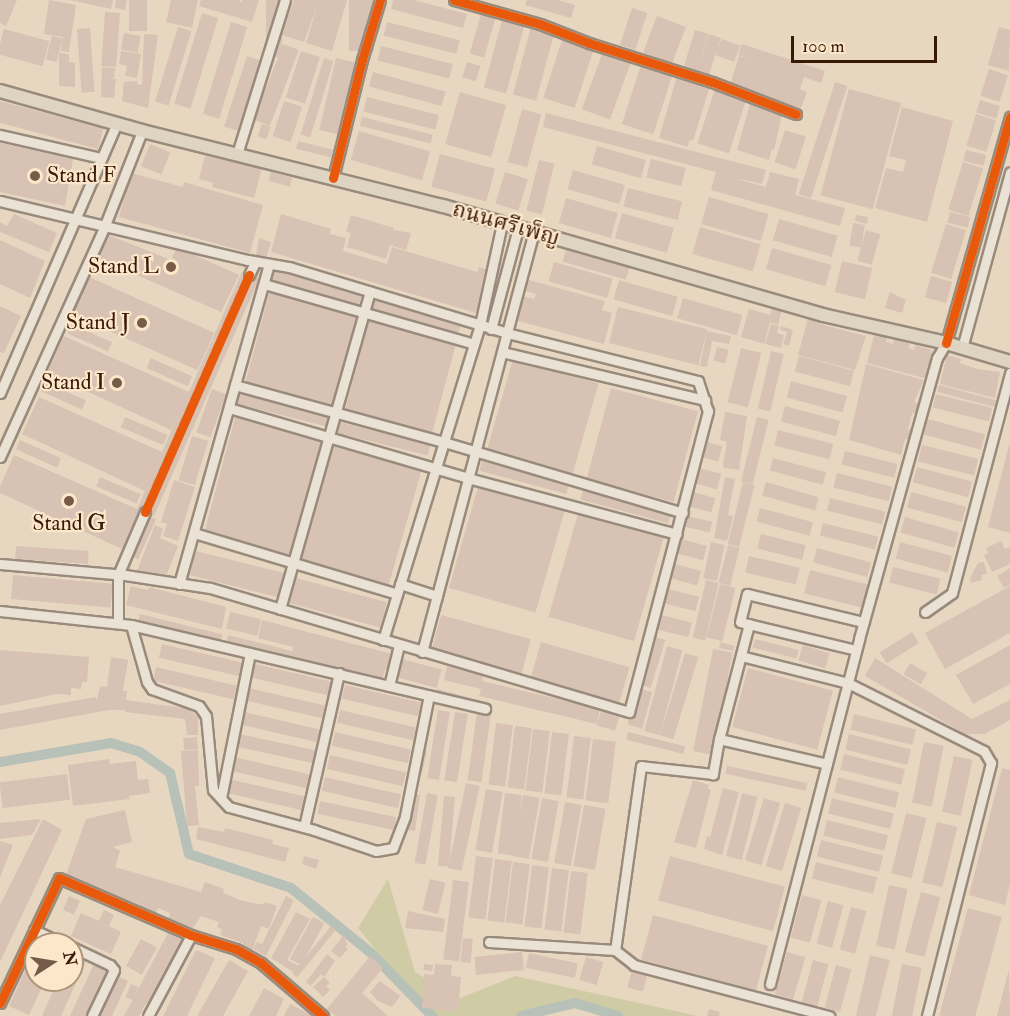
<!DOCTYPE html>
<meta charset="utf-8">
<style>
body{margin:0}
#map{position:relative;width:1010px;height:1016px;overflow:hidden;background:#e8d7c0;font-family:"IM FELL Double Pica","Noto Serif Thai",serif}
div>[style]{position:absolute}
[style*='--x']{left:calc(var(--x)*1px);top:calc(var(--y)*1px);width:calc(var(--w)*1px);rotate:calc(var(--a)*1deg)}
.green>*{inset:0;background:#cecba5}
.canal>*{height:10px;margin:-5px;padding:0 5px;transform-origin:5px;border-radius:5px;background:#b7c1b8}
.building>*{inset:0;background:#d7c2b3;transform-origin:0 0}
.minor-tunnel>*{height:9px;margin-top:-4.5px;transform-origin:0;background:repeating-linear-gradient(90deg,#c5b19b 0 9px,transparent 0 13.5px)}
.roads{filter:drop-shadow(2px 0 #988b7c) drop-shadow(-2px 0 #988b7c) drop-shadow(0 2px #988b7c) drop-shadow(0 -2px #988b7c)}
.minor>*{height:9px;margin:-4.5px;padding:0 4.5px;transform-origin:4.5px;border-radius:4.5px;background:#ebe2d6}
.major>*{height:12px;margin:-6px;padding:0 6px;transform-origin:6px;border-radius:6px;background:#dfd3c2}
.cycleway>*{height:9px;margin:-4.5px;padding:0 4.5px;transform-origin:4.5px;border-radius:4.5px;background:#e8590c}
.dots>*{width:16px;height:16px;translate:-50% -50%;box-sizing:border-box;border:3px solid #fce7ca;border-radius:50%}
span{translate:-50% -50%;white-space:nowrap;text-align:center;line-height:1.15;-webkit-text-stroke:4.5px #fce7ca;paint-order:stroke}
.poi-label{font-size:22px;color:#381908}
.left{translate:0 -50%;text-align:left}
.right{translate:-100% -50%;text-align:right}
.street-label{font-size:22px;color:#381908}
.north{position:absolute;left:24px;top:932px;width:60px;height:60px;box-sizing:border-box;background:#fce7ca;border:2px solid #ae957c;border-radius:50%;rotate:78deg;font-size:16px;font-weight:700;line-height:24px;text-align:center;color:#381908}
.north::after{content:'';display:block;margin:auto;width:21px;height:27px;background:#765c48;clip-path:polygon(50% 0,100% 100%,50% 72%,0 100%)}
.scale{position:absolute;left:791px;top:36px;width:146px;height:27px;box-sizing:border-box;border:3px solid #381908;border-top:0;padding-left:8px;font-size:18px;line-height:21px;white-space:nowrap;color:#381908;-webkit-text-stroke:4px #fce7ca;paint-order:stroke}
</style>
<div id="map">
<div class="green">
<div style="clip-path:polygon(388px 879px,415px 972px,458px 999px,515px 976px,698px 1016px,624px 1016px,574px 1001px,528px 1016px,429px 1016px,358px 928px)"></div>
</div>
<div class="canal">
<div style="--x:0;--y:762;--w:113;--a:-9.7"></div>
<div style="--x:111;--y:743;--w:30;--a:17"></div>
<div style="--x:140;--y:752;--w:37;--a:35"></div>
<div style="--x:170;--y:773;--w:83;--a:76.8"></div>
<div style="--x:189;--y:854;--w:108;--a:18.4"></div>
<div style="--x:291;--y:888;--w:103;--a:39.1"></div>
<div style="--x:371;--y:953;--w:88;--a:45.9"></div>
<div style="--x:521;--y:1016;--w:56;--a:-13.5"></div>
<div style="--x:575;--y:1003;--w:45;--a:16.8"></div>
</div>
<div class="building">
<div style="clip-path:polygon(0 0,17px 0,6px 26px,0 23px)"></div>
<div style="clip-path:polygon(49px 0,76px 5px,69px 52px,61px 51px,63px 37px,44px 34px)"></div>
<div style="clip-path:polygon(70px 0,113px 0,111px 9px)"></div>
<div style="clip-path:polygon(116px 0,127px 0,125px 10px,115px 8px)"></div>
<div style="left:129px;top:0;width:18px;height:31px"></div>
<div style="clip-path:polygon(171px 0,198px 0,192px 28px,166px 22px)"></div>
<div style="clip-path:polygon(201px 0,239px 0,241px 3px,242px 0,259px 0,252px 22px,199px 6px)"></div>
<div style="left:266px;top:0;width:16px;height:57px"></div>
<div style="clip-path:polygon(294px 0,347px 0,332px 51px,306px 43px,318px 4px,304px 42px,282px 35px)"></div>
<div style="left:349px;top:0;width:25px;height:51px"></div>
<div style="clip-path:polygon(393px 0,414px 0,467px 14px,463px 28px,391px 9px)"></div>
<div style="clip-path:polygon(527px 0,558px 0,575px 5px,571px 18px,525px 5px)"></div>
<div style="left:632px;top:8px;width:16px;height:39px;rotate:18deg"></div>
<div style="left:105px;top:12px;width:15px;height:54px;rotate:4deg"></div>
<div style="left:202px;top:13px;width:17px;height:95px;rotate:17deg"></div>
<div style="left:481px;top:14px;width:15px;height:41px;rotate:16deg"></div>
<div style="left:657px;top:16px;width:31px;height:39px;rotate:21deg"></div>
<div style="left:502px;top:20px;width:23px;height:70px;rotate:15deg"></div>
<div style="left:231px;top:22px;width:17px;height:96px;rotate:17deg"></div>
<div style="left:387px;top:22px;width:75px;height:14px;rotate:14deg"></div>
<div style="left:178px;top:27px;width:14px;height:78px;rotate:17deg"></div>
<div style="left:531px;top:27px;width:24px;height:70px;rotate:15deg"></div>
<div style="clip-path:polygon(999px 27px,1010px 30px,1009px 71px,988px 65px)"></div>
<div style="left:90px;top:28px;width:64px;height:13px;rotate:86deg"></div>
<div style="left:4px;top:29px;width:47px;height:26px;rotate:15deg"></div>
<div style="left:695px;top:30px;width:14px;height:39px;rotate:17deg"></div>
<div style="left:124px;top:33px;width:17px;height:17px;rotate:10deg"></div>
<div style="clip-path:polygon(144px 34px,158px 35px,148px 108px,122px 101px,124px 82px,137px 81px,137px 84px,142px 85px)"></div>
<div style="clip-path:polygon(709px 34px,721px 38px,717px 49px,722px 39px,740px 46px,734px 62px,715px 55px,709px 75px,697px 71px)"></div>
<div style="left:52px;top:36px;width:11px;height:24px;rotate:15deg"></div>
<div style="left:563px;top:37px;width:33px;height:64px;rotate:18deg"></div>
<div style="left:283px;top:44px;width:17px;height:81px;rotate:21deg"></div>
<div style="clip-path:polygon(742px 44px,825px 71px,821px 83px,804px 77px,800px 89px,807px 92px,801px 108px,730px 85px,739px 56px,752px 59px,738px 55px)"></div>
<div style="left:381px;top:46px;width:74px;height:15px;rotate:14deg"></div>
<div style="clip-path:polygon(121px 51px,141px 54px,137px 78px,125px 76px,127px 66px,119px 64px)"></div>
<div style="left:301px;top:51px;width:20px;height:49px;rotate:18deg"></div>
<div style="left:603px;top:51px;width:30px;height:62px;rotate:20deg"></div>
<div style="clip-path:polygon(59px 53px,69px 54px,69px 62px,75px 63px,75px 87px,59px 86px)"></div>
<div style="left:247px;top:56px;width:16px;height:74px;rotate:18deg"></div>
<div style="left:324px;top:58px;width:10px;height:80px;rotate:17deg"></div>
<div style="left:336px;top:58px;width:23px;height:74px;rotate:13deg"></div>
<div style="left:467px;top:62px;width:14px;height:16px;rotate:17deg"></div>
<div style="left:641px;top:65px;width:33px;height:62px;rotate:18deg"></div>
<div style="clip-path:polygon(102px 67px,115px 68px,114px 78px,106px 78px,116px 79px,114px 98px,101px 97px)"></div>
<div style="left:989px;top:69px;width:20px;height:28px;rotate:18deg"></div>
<div style="left:373px;top:72px;width:75px;height:15px;rotate:15deg"></div>
<div style="clip-path:polygon(677px 76px,710px 86px,693px 141px,689px 140px,688px 147px,659px 138px)"></div>
<div style="left:835px;top:82px;width:13px;height:118px;rotate:18deg"></div>
<div style="left:715px;top:89px;width:33px;height:57px;rotate:18deg"></div>
<div style="left:849px;top:89px;width:54px;height:110px;rotate:15deg"></div>
<div style="left:460px;top:92px;width:48px;height:54px;rotate:16deg"></div>
<div style="left:367px;top:97px;width:74px;height:15px;rotate:14deg"></div>
<div style="clip-path:polygon(751px 100px,783px 110px,774px 150px,772px 149px,769px 160px,737px 150px)"></div>
<div style="left:980px;top:100px;width:21px;height:13px;rotate:17deg"></div>
<div style="left:0;top:101px;width:107px;height:21px;rotate:15deg"></div>
<div style="left:284px;top:101px;width:19px;height:37px;rotate:18deg"></div>
<div style="clip-path:polygon(902px 107px,953px 121px,927px 222px,875px 208px,886px 168px,903px 172px,906px 160px,889px 156px)"></div>
<div style="left:522px;top:109px;width:20px;height:55px;rotate:15deg"></div>
<div style="clip-path:polygon(546px 113px,766px 170px,762px 184px,730px 177px,766px 187px,770px 172px,799px 179px,795px 195px,845px 208px,840px 226px,711px 190px,716px 172px,543px 127px)"></div>
<div style="left:976px;top:114px;width:21px;height:33px;rotate:17deg"></div>
<div style="left:362px;top:117px;width:73px;height:9px;rotate:14deg"></div>
<div style="left:262px;top:124px;width:9px;height:13px;rotate:18deg"></div>
<div style="left:785px;top:130px;width:22px;height:34px;rotate:18deg"></div>
<div style="left:359px;top:131px;width:74px;height:30px;rotate:16deg"></div>
<div style="left:298px;top:141px;width:36px;height:8px;rotate:14deg"></div>
<div style="clip-path:polygon(0 143px,73px 159px,65px 206px,0 192px)"></div>
<div style="left:150px;top:144px;width:22px;height:24px;rotate:22deg"></div>
<div style="left:597px;top:146px;width:51px;height:19px;rotate:16deg"></div>
<div style="left:966px;top:150px;width:21px;height:11px;rotate:14deg"></div>
<div style="left:440px;top:154px;width:57px;height:34px;rotate:15deg"></div>
<div style="clip-path:polygon(205px 156px,262px 168px,254px 198px,212px 187px,213px 183px,199px 179px)"></div>
<div style="left:651px;top:159px;width:36px;height:19px;rotate:14deg"></div>
<div style="left:539px;top:160px;width:16px;height:52px;rotate:14deg"></div>
<div style="left:963px;top:162px;width:21px;height:50px;rotate:17deg"></div>
<div style="left:573px;top:170px;width:54px;height:20px;rotate:16deg"></div>
<div style="left:271px;top:172px;width:22px;height:9px;rotate:16deg"></div>
<div style="left:505px;top:172px;width:24px;height:33px;rotate:17deg"></div>
<div style="clip-path:polygon(131px 173px,183px 187px,184px 182px,263px 205px,250px 253px,119px 217px)"></div>
<div style="left:628px;top:188px;width:56px;height:19px;rotate:14deg"></div>
<div style="left:709px;top:197px;width:62px;height:28px;rotate:16deg"></div>
<div style="left:566px;top:198px;width:54px;height:26px;rotate:16deg"></div>
<div style="left:950px;top:212px;width:21px;height:11px;rotate:14deg"></div>
<div style="left:622px;top:213px;width:54px;height:26px;rotate:16deg"></div>
<div style="clip-path:polygon(14px 214px,57px 233px,49px 252px,0 232px,0 222px,7px 226px)"></div>
<div style="clip-path:polygon(281px 214px,331px 229px,330px 234px,346px 238px,343px 251px,387px 264px,392px 247px,477px 272px,479px 267px,489px 270px,476px 313px,271px 252px)"></div>
<div style="clip-path:polygon(351px 215px,394px 228px,393px 230px,411px 233px,406px 250px,390px 245px,386px 259px,347px 247px,351px 233px,346px 232px)"></div>
<div style="clip-path:polygon(856px 215px,868px 217px,867px 224px,855px 221px)"></div>
<div style="left:779px;top:219px;width:61px;height:22px;rotate:16deg"></div>
<div style="left:853px;top:223px;width:12px;height:23px;rotate:9deg"></div>
<div style="left:946px;top:224px;width:21px;height:51px;rotate:17deg"></div>
<div style="left:700px;top:227px;width:63px;height:28px;rotate:16deg"></div>
<div style="left:866px;top:230px;width:15px;height:32px;rotate:16deg"></div>
<div style="clip-path:polygon(108px 235px,171px 260px,177px 247px,239px 275px,221px 312px,98px 258px)"></div>
<div style="clip-path:polygon(259px 238px,271px 242px,266px 258px,256px 255px)"></div>
<div style="clip-path:polygon(0 240px,45px 261px,30px 298px,0 284px)"></div>
<div style="left:772px;top:248px;width:62px;height:22px;rotate:16deg"></div>
<div style="left:566px;top:249px;width:66px;height:13px;rotate:16deg"></div>
<div style="left:842px;top:261px;width:31px;height:32px;rotate:13deg"></div>
<div style="left:554px;top:262px;width:61px;height:20px;rotate:16deg"></div>
<div style="left:275px;top:267px;width:91px;height:14px;rotate:16deg"></div>
<div style="clip-path:polygon(242px 272px,259px 279px,154px 516px,139px 510px,122px 549px,0 493px,0 486px,14px 455px,137px 509px,145px 491px,22px 434px,39px 397px,162px 452px,180px 411px,171px 430px,47px 373px,64px 336px,189px 392px)"></div>
<div style="left:931px;top:276px;width:22px;height:22px;rotate:16deg"></div>
<div style="left:89px;top:277px;width:137px;height:41px;rotate:24deg"></div>
<div style="clip-path:polygon(529px 280px,605px 301px,602px 310px,612px 313px,604px 344px,515px 320px,522px 296px,534px 299px,536px 294px,526px 291px)"></div>
<div style="left:619px;top:280px;width:61px;height:20px;rotate:16deg"></div>
<div style="left:270px;top:290px;width:90px;height:98px;rotate:15deg"></div>
<div style="clip-path:polygon(890px 292px,906px 300px,902px 313px,885px 308px)"></div>
<div style="left:374px;top:297px;width:91px;height:13px;rotate:16deg"></div>
<div style="left:683px;top:298px;width:62px;height:21px;rotate:16deg"></div>
<div style="clip-path:polygon(0 306px,21px 316px,4px 353px,0 352px)"></div>
<div style="left:618px;top:307px;width:92px;height:37px;rotate:14deg"></div>
<div style="clip-path:polygon(772px 307px,782px 310px,778px 325px,770px 322px,764px 344px,741px 337px,749px 309px,770px 315px)"></div>
<div style="left:370px;top:317px;width:90px;height:98px;rotate:15deg"></div>
<div style="clip-path:polygon(808px 318px,817px 321px,817px 323px,866px 336px,855px 370px,798px 355px)"></div>
<div style="left:71px;top:324px;width:45px;height:10px;rotate:24deg"></div>
<div style="clip-path:polygon(771px 324px,779px 326px,777px 333px,784px 335px,781px 348px,765px 344px)"></div>
<div style="clip-path:polygon(781px 326px,793px 330px,789px 346px,783px 344px,787px 332px,780px 330px)"></div>
<div style="clip-path:polygon(707px 331px,731px 336px,729px 344px,712px 341px,707px 367px,700px 366px)"></div>
<div style="clip-path:polygon(874px 335px,887px 338px,886px 342px,893px 344px,894px 339px,910px 344px,908px 348px,914px 350px,915px 345px,932px 350px,927px 379px,867px 363px)"></div>
<div style="left:717px;top:347px;width:12px;height:14px;rotate:14deg"></div>
<div style="left:741px;top:348px;width:21px;height:56px;rotate:14deg"></div>
<div style="left:771px;top:351px;width:13px;height:59px;rotate:13deg"></div>
<div style="clip-path:polygon(947px 355px,961px 359px,960px 363px,977px 369px,1000px 372px,995px 398px,940px 384px)"></div>
<div style="left:799px;top:356px;width:57px;height:16px;rotate:15deg"></div>
<div style="left:151px;top:358px;width:45px;height:11px;rotate:24deg"></div>
<div style="left:513px;top:359px;width:89px;height:95px;rotate:16deg"></div>
<div style="clip-path:polygon(866px 364px,924px 380px,914px 402px,920px 404px,917px 415px,912px 413px,908px 429px,912px 430px,910px 440px,905px 439px,901px 455px,849px 440px)"></div>
<div style="left:791px;top:381px;width:58px;height:17px;rotate:15deg"></div>
<div style="left:45px;top:382px;width:45px;height:10px;rotate:24deg"></div>
<div style="left:939px;top:385px;width:59px;height:7px;rotate:15deg"></div>
<div style="left:611px;top:388px;width:90px;height:94px;rotate:15deg"></div>
<div style="left:212px;top:389px;width:15px;height:46px;rotate:20deg"></div>
<div style="left:238px;top:393px;width:94px;height:11px;rotate:14deg"></div>
<div style="left:936px;top:394px;width:58px;height:14px;rotate:14deg"></div>
<div style="left:785px;top:406px;width:57px;height:16px;rotate:15deg"></div>
<div style="clip-path:polygon(725px 412px,747px 416px,739px 470px,724px 468px,723px 464px,727px 442px,720px 440px)"></div>
<div style="left:236px;top:414px;width:90px;height:123px;rotate:15deg"></div>
<div style="left:125px;top:417px;width:46px;height:11px;rotate:23deg"></div>
<div style="left:757px;top:417px;width:12px;height:66px;rotate:14deg"></div>
<div style="left:928px;top:419px;width:59px;height:16px;rotate:15deg"></div>
<div style="left:339px;top:422px;width:94px;height:11px;rotate:14deg"></div>
<div style="left:778px;top:430px;width:57px;height:16px;rotate:14deg"></div>
<div style="left:192px;top:436px;width:17px;height:46px;rotate:17deg"></div>
<div style="left:20px;top:440px;width:45px;height:10px;rotate:24deg"></div>
<div style="left:335px;top:442px;width:91px;height:123px;rotate:16deg"></div>
<div style="left:707px;top:442px;width:16px;height:16px;rotate:15deg"></div>
<div style="left:922px;top:445px;width:58px;height:17px;rotate:14deg"></div>
<div style="clip-path:polygon(1009px 445px,1010px 445px,1010px 533px,988px 527px)"></div>
<div style="left:845px;top:451px;width:54px;height:14px;rotate:14deg"></div>
<div style="left:773px;top:458px;width:55px;height:13px;rotate:15deg"></div>
<div style="left:482px;top:461px;width:90px;height:10px;rotate:15deg"></div>
<div style="left:917px;top:467px;width:57px;height:16px;rotate:15deg"></div>
<div style="left:700px;top:468px;width:22px;height:16px;rotate:16deg"></div>
<div style="left:837px;top:473px;width:57px;height:15px;rotate:14deg"></div>
<div style="left:100px;top:477px;width:44px;height:10px;rotate:23deg"></div>
<div style="clip-path:polygon(725px 477px,735px 479px,728px 515px,733px 516px,727px 541px,714px 538px)"></div>
<div style="clip-path:polygon(174px 480px,195px 487px,178px 541px,163px 536px,167px 524px,161px 522px)"></div>
<div style="left:743px;top:482px;width:12px;height:64px;rotate:14deg"></div>
<div style="left:766px;top:482px;width:55px;height:14px;rotate:16deg"></div>
<div style="left:479px;top:483px;width:90px;height:109px;rotate:16deg"></div>
<div style="left:583px;top:490px;width:91px;height:10px;rotate:15deg"></div>
<div style="left:693px;top:492px;width:23px;height:15px;rotate:15deg"></div>
<div style="left:911px;top:492px;width:57px;height:16px;rotate:15deg"></div>
<div style="left:830px;top:498px;width:57px;height:13px;rotate:14deg"></div>
<div style="left:760px;top:508px;width:55px;height:14px;rotate:15deg"></div>
<div style="left:579px;top:510px;width:89px;height:111px;rotate:16deg"></div>
<div style="left:147px;top:515px;width:10px;height:44px;rotate:24deg"></div>
<div style="left:687px;top:516px;width:26px;height:11px;rotate:13deg"></div>
<div style="left:905px;top:517px;width:56px;height:16px;rotate:16deg"></div>
<div style="left:823px;top:523px;width:57px;height:13px;rotate:14deg"></div>
<div style="clip-path:polygon(155px 525px,163px 529px,160px 538px,178px 546px,167px 574px,137px 571px)"></div>
<div style="left:761px;top:534px;width:46px;height:15px;rotate:14deg"></div>
<div style="left:681px;top:539px;width:27px;height:15px;rotate:15deg"></div>
<div style="clip-path:polygon(1001px 541px,1005px 549px,1010px 547px,1010px 564px,992px 572px,984px 555px,988px 553px,986px 548px)"></div>
<div style="left:711px;top:542px;width:14px;height:37px;rotate:12deg"></div>
<div style="left:900px;top:542px;width:54px;height:17px;rotate:15deg"></div>
<div style="left:728px;top:545px;width:12px;height:39px;rotate:14deg"></div>
<div style="left:16px;top:546px;width:73px;height:13px;rotate:4deg"></div>
<div style="left:817px;top:548px;width:56px;height:15px;rotate:15deg"></div>
<div style="left:196px;top:551px;width:94px;height:25px;rotate:14deg"></div>
<div style="left:749px;top:556px;width:52px;height:17px;rotate:13deg"></div>
<div style="clip-path:polygon(984px 562px,987px 574px,981px 575px,982px 580px,971px 583px,970px 578px,978px 563px)"></div>
<div style="left:675px;top:564px;width:27px;height:15px;rotate:15deg"></div>
<div style="left:893px;top:567px;width:49px;height:16px;rotate:14deg"></div>
<div style="clip-path:polygon(1010px 568px,1010px 585px,1004px 588px,997px 576px)"></div>
<div style="left:810px;top:570px;width:63px;height:24px;rotate:14deg"></div>
<div style="left:13px;top:575px;width:100px;height:24px;rotate:5deg"></div>
<div style="left:296px;top:578px;width:94px;height:26px;rotate:15deg"></div>
<div style="left:706px;top:580px;width:13px;height:59px;rotate:13deg"></div>
<div style="left:720px;top:584px;width:16px;height:55px;rotate:14deg"></div>
<div style="clip-path:polygon(131px 586px,148px 590px,149px 587px,226px 607px,222px 629px,126px 605px)"></div>
<div style="clip-path:polygon(1010px 586px,1010px 633px,945px 669px,925px 633px)"></div>
<div style="left:668px;top:589px;width:32px;height:15px;rotate:14deg"></div>
<div style="left:230px;top:612px;width:32px;height:17px;rotate:13deg"></div>
<div style="left:140px;top:614px;width:85px;height:9px;rotate:14deg"></div>
<div style="left:441px;top:615px;width:93px;height:37px;rotate:15deg"></div>
<div style="left:661px;top:615px;width:32px;height:15px;rotate:14deg"></div>
<div style="clip-path:polygon(262px 620px,392px 654px,388px 671px,385px 670px,382px 680px,226px 643px,228px 635px,292px 651px,293px 647px,258px 638px)"></div>
<div style="left:912px;top:632px;width:13px;height:38px;rotate:58deg"></div>
<div style="left:652px;top:636px;width:14px;height:50px;rotate:17deg"></div>
<div style="left:755px;top:639px;width:45px;height:9px;rotate:14deg"></div>
<div style="left:541px;top:642px;width:92px;height:38px;rotate:16deg"></div>
<div style="clip-path:polygon(720px 642px,734px 646px,733px 651px,719px 648px)"></div>
<div style="left:162px;top:644px;width:83px;height:14px;rotate:13deg"></div>
<div style="left:803px;top:645px;width:28px;height:16px;rotate:17deg"></div>
<div style="clip-path:polygon(1010px 645px,1010px 684px,973px 704px,956px 675px)"></div>
<div style="left:667px;top:646px;width:16px;height:88px;rotate:15deg"></div>
<div style="left:713px;top:649px;width:20px;height:104px;rotate:11deg"></div>
<div style="clip-path:polygon(0 650px,89px 657px,87px 682px,82px 682px,81px 689px,71px 688px,71px 695px,57px 694px,0 706px)"></div>
<div style="left:685px;top:653px;width:14px;height:86px;rotate:17deg"></div>
<div style="clip-path:polygon(111px 657px,128px 660px,123px 691px,127px 691px,126px 700px,190px 709px,198px 718px,198px 735px,187px 735px,185px 719px,125px 712px,125px 710px,109px 710px,0 730px,0 714px,95px 697px,97px 700px,100px 686px,107px 687px)"></div>
<div style="clip-path:polygon(875px 658px,972px 719px,1010px 700px,1010px 720px,985px 734px,965px 734px,865px 676px)"></div>
<div style="left:402px;top:659px;width:41px;height:19px;rotate:15deg"></div>
<div style="left:910px;top:663px;width:20px;height:13px;rotate:30deg"></div>
<div style="left:255px;top:664px;width:78px;height:14px;rotate:13deg"></div>
<div style="clip-path:polygon(447px 666px,483px 675px,482px 681px,600px 709px,597px 724px,479px 696px,481px 689px,444px 680px)"></div>
<div style="left:156px;top:667px;width:83px;height:14px;rotate:13deg"></div>
<div style="left:748px;top:668px;width:88px;height:61px;rotate:15deg"></div>
<div style="left:345px;top:685px;width:78px;height:14px;rotate:13deg"></div>
<div style="left:249px;top:688px;width:78px;height:13px;rotate:13deg"></div>
<div style="left:638px;top:688px;width:15px;height:38px;rotate:16deg"></div>
<div style="clip-path:polygon(437px 689px,490px 703px,489px 709px,435px 696px)"></div>
<div style="left:340px;top:710px;width:78px;height:13px;rotate:13deg"></div>
<div style="left:438px;top:710px;width:12px;height:69px;rotate:9deg"></div>
<div style="left:601px;top:711px;width:19px;height:15px;rotate:16deg"></div>
<div style="left:244px;top:712px;width:78px;height:13px;rotate:13deg"></div>
<div style="left:455px;top:712px;width:13px;height:69px;rotate:9deg"></div>
<div style="left:477px;top:713px;width:14px;height:68px;rotate:8deg"></div>
<div style="left:854px;top:714px;width:64px;height:16px;rotate:14deg"></div>
<div style="left:496px;top:723px;width:17px;height:62px;rotate:7deg"></div>
<div style="left:515px;top:726px;width:17px;height:62px;rotate:7deg"></div>
<div style="left:533px;top:729px;width:17px;height:62px;rotate:7deg"></div>
<div style="left:335px;top:732px;width:78px;height:14px;rotate:13deg"></div>
<div style="left:552px;top:732px;width:17px;height:62px;rotate:7deg"></div>
<div style="left:628px;top:732px;width:59px;height:8px;rotate:14deg"></div>
<div style="left:239px;top:734px;width:78px;height:13px;rotate:12deg"></div>
<div style="left:849px;top:734px;width:64px;height:16px;rotate:14deg"></div>
<div style="left:574px;top:736px;width:17px;height:62px;rotate:7deg"></div>
<div style="left:197px;top:737px;width:12px;height:14px;rotate:85deg"></div>
<div style="left:593px;top:739px;width:23px;height:62px;rotate:7deg"></div>
<div style="left:924px;top:742px;width:20px;height:62px;rotate:11deg"></div>
<div style="clip-path:polygon(198px 750px,199px 786px,195px 786px,199px 825px,187px 826px,181px 751px)"></div>
<div style="clip-path:polygon(421px 750px,427px 751px,422px 774px,417px 773px)"></div>
<div style="left:844px;top:754px;width:63px;height:16px;rotate:14deg"></div>
<div style="left:330px;top:755px;width:78px;height:14px;rotate:13deg"></div>
<div style="left:954px;top:756px;width:19px;height:57px;rotate:12deg"></div>
<div style="left:234px;top:757px;width:78px;height:14px;rotate:13deg"></div>
<div style="clip-path:polygon(109px 759px,110px 764px,136px 761px,138px 780px,148px 779px,150px 793px,129px 796px,129px 799px,73px 806px,68px 765px)"></div>
<div style="left:727px;top:766px;width:82px;height:8px;rotate:12deg"></div>
<div style="clip-path:polygon(1002px 768px,1010px 770px,1010px 884px,1005px 905px,969px 895px)"></div>
<div style="left:67px;top:774px;width:26px;height:68px;rotate:83deg"></div>
<div style="left:325px;top:777px;width:78px;height:14px;rotate:13deg"></div>
<div style="left:838px;top:777px;width:63px;height:16px;rotate:14deg"></div>
<div style="left:229px;top:779px;width:78px;height:14px;rotate:13deg"></div>
<div style="clip-path:polygon(693px 780px,709px 785px,708px 789px,711px 790px,696px 848px,674px 842px)"></div>
<div style="left:466px;top:783px;width:14px;height:87px;rotate:12deg"></div>
<div style="clip-path:polygon(723px 788px,739px 792px,722px 855px,704px 849px,707px 836px,710px 837px)"></div>
<div style="left:486px;top:789px;width:17px;height:62px;rotate:10deg"></div>
<div style="left:427px;top:793px;width:11px;height:71px;rotate:10deg"></div>
<div style="left:505px;top:793px;width:17px;height:61px;rotate:7deg"></div>
<div style="left:742px;top:793px;width:16px;height:65px;rotate:14deg"></div>
<div style="clip-path:polygon(414px 794px,420px 795px,415px 831px,408px 830px)"></div>
<div style="left:523px;top:795px;width:17px;height:62px;rotate:10deg"></div>
<div style="left:444px;top:796px;width:11px;height:70px;rotate:5deg"></div>
<div style="left:542px;top:798px;width:17px;height:62px;rotate:10deg"></div>
<div style="left:764px;top:798px;width:17px;height:65px;rotate:17deg"></div>
<div style="left:832px;top:798px;width:64px;height:16px;rotate:14deg"></div>
<div style="left:320px;top:801px;width:78px;height:13px;rotate:12deg"></div>
<div style="left:565px;top:802px;width:17px;height:62px;rotate:10deg"></div>
<div style="left:785px;top:803px;width:17px;height:66px;rotate:17deg"></div>
<div style="left:584px;top:805px;width:22px;height:62px;rotate:10deg"></div>
<div style="clip-path:polygon(125px 810px,132px 842px,113px 847px,120px 851px,115px 867px,201px 892px,205px 882px,224px 889px,223px 893px,240px 900px,257px 904px,264px 904px,265px 902px,277px 906px,269px 929px,261px 926px,252px 951px,242px 947px,243px 943px,220px 935px,222px 929px,217px 927px,219px 922px,201px 916px,193px 928px,168px 920px,170px 913px,158px 908px,155px 915px,137px 908px,139px 904px,65px 878px,86px 819px)"></div>
<div style="left:906px;top:813px;width:21px;height:62px;rotate:14deg"></div>
<div style="clip-path:polygon(41px 819px,32px 835px,0 839px,0 823px)"></div>
<div style="clip-path:polygon(43px 819px,62px 830px,0 962px,0 905px)"></div>
<div style="left:827px;top:820px;width:63px;height:16px;rotate:14deg"></div>
<div style="left:937px;top:822px;width:21px;height:62px;rotate:14deg"></div>
<div style="clip-path:polygon(198px 827px,224px 832px,225px 828px,273px 840px,272px 844px,289px 848px,285px 862px,196px 839px)"></div>
<div style="left:821px;top:840px;width:64px;height:17px;rotate:14deg"></div>
<div style="clip-path:polygon(0 841px,13px 845px,0 877px)"></div>
<div style="clip-path:polygon(304px 856px,319px 860px,316px 869px,302px 864px)"></div>
<div style="left:476px;top:856px;width:17px;height:62px;rotate:7deg"></div>
<div style="left:670px;top:856px;width:119px;height:46px;rotate:15deg"></div>
<div style="left:495px;top:859px;width:17px;height:62px;rotate:7deg"></div>
<div style="left:513px;top:862px;width:17px;height:61px;rotate:7deg"></div>
<div style="left:816px;top:862px;width:63px;height:17px;rotate:14deg"></div>
<div style="left:532px;top:865px;width:17px;height:62px;rotate:7deg"></div>
<div style="left:552px;top:868px;width:17px;height:62px;rotate:7deg"></div>
<div style="left:571px;top:871px;width:17px;height:62px;rotate:7deg"></div>
<div style="left:430px;top:879px;width:16px;height:32px;rotate:14deg"></div>
<div style="left:453px;top:880px;width:16px;height:80px;rotate:7deg"></div>
<div style="left:889px;top:885px;width:19px;height:62px;rotate:12deg"></div>
<div style="left:921px;top:892px;width:20px;height:62px;rotate:15deg"></div>
<div style="left:802px;top:895px;width:20px;height:44px;rotate:15deg"></div>
<div style="left:69px;top:896px;width:12px;height:15px;rotate:24deg"></div>
<div style="clip-path:polygon(286px 896px,294px 900px,266px 956px,253px 949px,257px 942px,262px 944px)"></div>
<div style="left:828px;top:901px;width:16px;height:44px;rotate:15deg"></div>
<div style="left:851px;top:907px;width:16px;height:44px;rotate:15deg"></div>
<div style="left:968px;top:908px;width:35px;height:111px;rotate:15deg"></div>
<div style="clip-path:polygon(104px 910px,114px 915px,109px 926px,121px 932px,111px 954px,71px 936px,81px 913px,99px 921px)"></div>
<div style="clip-path:polygon(408px 911px,445px 919px,443px 932px,405px 928px)"></div>
<div style="clip-path:polygon(296px 912px,310px 919px,287px 960px,299px 966px,295px 973px,271px 958px)"></div>
<div style="left:653px;top:915px;width:119px;height:46px;rotate:15deg"></div>
<div style="left:313px;top:917px;width:13px;height:48px;rotate:29deg"></div>
<div style="left:331px;top:926px;width:6px;height:61px;rotate:39deg"></div>
<div style="clip-path:polygon(168px 933px,183px 940px,149px 1004px,146px 1003px,139px 1016px,124px 1016px)"></div>
<div style="clip-path:polygon(343px 936px,347px 938px,345px 941px,348px 944px,345px 946px,348px 949px,340px 958px,331px 951px)"></div>
<div style="left:463px;top:938px;width:10px;height:24px;rotate:6deg"></div>
<div style="left:141px;top:939px;width:18px;height:31px;rotate:29deg"></div>
<div style="clip-path:polygon(36px 946px,36px 980px,45px 980px,29px 1015px,9px 1006px)"></div>
<div style="clip-path:polygon(196px 950px,215px 958px,187px 1016px,163px 1016px)"></div>
<div style="left:522px;top:952px;width:18px;height:48px;rotate:84deg"></div>
<div style="left:787px;top:952px;width:19px;height:44px;rotate:16deg"></div>
<div style="left:529px;top:953px;width:50px;height:15px;rotate:12deg"></div>
<div style="clip-path:polygon(327px 954px,335px 961px,324px 977px,321px 974px,311px 986px,306px 982px)"></div>
<div style="clip-path:polygon(72px 955px,86px 961px,61px 1016px,42px 1016px,58px 980px,72px 980px)"></div>
<div style="clip-path:polygon(870px 955px,890px 960px,876px 1016px,858px 1016px,856px 1015px)"></div>
<div style="clip-path:polygon(370px 956px,383px 968px,362px 993px,388px 1016px,336px 1016px,327px 1009px)"></div>
<div style="left:586px;top:957px;width:18px;height:24px;rotate:16deg"></div>
<div style="clip-path:polygon(229px 960px,248px 971px,223px 1016px,197px 1016px)"></div>
<div style="left:813px;top:960px;width:16px;height:44px;rotate:15deg"></div>
<div style="clip-path:polygon(94px 964px,110px 971px,90px 1016px,70px 1016px)"></div>
<div style="left:424px;top:964px;width:9px;height:6px;rotate:6deg"></div>
<div style="clip-path:polygon(435px 964px,452px 965px,451px 976px,461px 977px,458px 1011px,422px 1008px,424px 974px,434px 975px)"></div>
<div style="left:902px;top:964px;width:20px;height:53px;rotate:11deg"></div>
<div style="left:836px;top:965px;width:16px;height:44px;rotate:15deg"></div>
<div style="clip-path:polygon(1009px 969px,1010px 1016px,997px 1016px)"></div>
<div style="left:632px;top:970px;width:16px;height:18px;rotate:15deg"></div>
<div style="clip-path:polygon(117px 976px,128px 981px,112px 1016px,99px 1016px)"></div>
<div style="clip-path:polygon(324px 977px,330px 983px,326px 986px,330px 990px,323px 997px,313px 987px)"></div>
<div style="clip-path:polygon(380px 981px,400px 996px,392px 1007px,378px 1001px,370px 992px)"></div>
<div style="left:131px;top:984px;width:8px;height:14px;rotate:23deg"></div>
<div style="clip-path:polygon(264px 988px,284px 999px,276px 1016px,249px 1016px)"></div>
<div style="clip-path:polygon(290px 1004px,313px 1016px,284px 1016px)"></div>
<div style="clip-path:polygon(709px 1009px,720px 1012px,719px 1016px,707px 1016px)"></div>
</div>
<div class="minor-tunnel">
<div style="--x:145;--y:512;--w:259;--a:-66.3"></div>
</div>
<div class="roads">
<div class="minor">
<div style="--x:454;--y:0;--w:89;--a:15.6"></div>
<div style="--x:540;--y:24;--w:53;--a:21.2"></div>
<div style="--x:589;--y:43;--w:129;--a:17.6"></div>
<div style="--x:712;--y:82;--w:90;--a:20.9"></div>
<div style="--x:0;--y:135;--w:104;--a:12.8"></div>
<div style="--x:237;--y:154;--w:161;--a:-72.7"></div>
<div style="--x:333;--y:178;--w:122;--a:-76.2"></div>
<div style="--x:362;--y:60;--w:63;--a:-73.3"></div>
<div style="--x:0;--y:201;--w:255;--a:13.4"></div>
<div style="--x:248;--y:260;--w:42;--a:9.7"></div>
<div style="--x:289;--y:267;--w:228;--a:16.8"></div>
<div style="--x:507;--y:333;--w:197;--a:14.1"></div>
<div style="--x:698;--y:381;--w:32;--a:72"></div>
<div style="--x:708;--y:411;--w:311;--a:104.7"></div>
<div style="--x:629;--y:712;--w:437;--a:-163.5"></div>
<div style="--x:210;--y:588;--w:86;--a:-171.3"></div>
<div style="--x:125;--y:575;--w:125;--a:-175"></div>
<div style="--x:249;--y:275;--w:14;--a:-65"></div>
<div style="--x:264;--y:284;--w:218;--a:15.9"></div>
<div style="--x:491;--y:329;--w:105;--a:-75"></div>
<div style="--x:962;--y:348;--w:182;--a:-74.7"></div>
<div style="--x:502;--y:352;--w:209;--a:13.3"></div>
<div style="--x:235;--y:385;--w:217;--a:15.3"></div>
<div style="--x:444;--y:442;--w:249;--a:16.5"></div>
<div style="--x:0;--y:393;--w:294;--a:-66.6"></div>
<div style="--x:229;--y:408;--w:249;--a:16.3"></div>
<div style="--x:468;--y:478;--w:216;--a:15"></div>
<div style="--x:0;--y:457;--w:255;--a:-65.6"></div>
<div style="--x:105;--y:225;--w:101;--a:-68.5"></div>
<div style="--x:194;--y:533;--w:212;--a:16.7"></div>
<div style="--x:179;--y:584;--w:332;--a:-74.3"></div>
<div style="--x:400;--y:584;--w:39;--a:18"></div>
<div style="--x:280;--y:609;--w:330;--a:-74.2"></div>
<div style="--x:0;--y:611;--w:132;--a:6.1"></div>
<div style="--x:131;--y:625;--w:364;--a:13.3"></div>
<div style="--x:925;--y:612;--w:33;--a:-35"></div>
<div style="--x:952;--y:593;--w:228;--a:-75.2"></div>
<div style="--x:118;--y:623;--w:48;--a:-90"></div>
<div style="--x:118;--y:575;--w:69;--a:-66.8"></div>
<div style="--x:749;--y:624;--w:119;--a:104.6"></div>
<div style="--x:719;--y:739;--w:111;--a:13"></div>
<div style="--x:131;--y:625;--w:59;--a:74.3"></div>
<div style="--x:147;--y:682;--w:9;--a:54"></div>
<div style="--x:152;--y:689;--w:50;--a:19.9"></div>
<div style="--x:199;--y:706;--w:12;--a:55"></div>
<div style="--x:206;--y:716;--w:74;--a:84.6"></div>
<div style="--x:213;--y:790;--w:23;--a:47"></div>
<div style="--x:229;--y:807;--w:88;--a:15.1"></div>
<div style="--x:314;--y:830;--w:65;--a:18.7"></div>
<div style="--x:376;--y:851;--w:17;--a:-10"></div>
<div style="--x:393;--y:848;--w:34;--a:-69"></div>
<div style="--x:405;--y:816;--w:123;--a:-78.8"></div>
<div style="--x:383;--y:640;--w:330;--a:-72.9"></div>
<div style="--x:480;--y:325;--w:104;--a:-77.8"></div>
<div style="--x:856;--y:650;--w:119;--a:-166.4"></div>
<div style="--x:740;--y:622;--w:29;--a:-76"></div>
<div style="--x:747;--y:594;--w:120;--a:13.5"></div>
<div style="--x:422;--y:652;--w:435;--a:-75.1"></div>
<div style="--x:741;--y:656;--w:110;--a:14.2"></div>
<div style="--x:848;--y:683;--w:152;--a:26.6"></div>
<div style="--x:984;--y:751;--w:14;--a:60"></div>
<div style="--x:991;--y:763;--w:261;--a:104.2"></div>
<div style="--x:389;--y:686;--w:42;--a:-76.3"></div>
<div style="--x:719;--y:739;--w:36;--a:100"></div>
<div style="--x:713;--y:774;--w:72;--a:-173.7"></div>
<div style="--x:641;--y:766;--w:186;--a:98"></div>
<div style="--x:615;--y:950;--w:24;--a:38"></div>
<div style="--x:634;--y:965;--w:202;--a:14.7"></div>
<div style="--x:221;--y:798;--w:148;--a:-78.7"></div>
<div style="--x:304;--y:827;--w:158;--a:-77.2"></div>
<div style="--x:34;--y:930;--w:33;--a:25"></div>
<div style="--x:489;--y:942;--w:126;--a:3.6"></div>
<div style="--x:72;--y:947;--w:42;--a:25.3"></div>
<div style="--x:110;--y:965;--w:6;--a:51"></div>
<div style="--x:114;--y:970;--w:51;--a:115.6"></div>
<div style="--x:770;--y:984;--w:356;--a:-75.5"></div>
<div style="--x:859;--y:639;--w:292;--a:-74.5"></div>
<div style="--x:937;--y:358;--w:17;--a:-59"></div>
<div style="--x:946;--y:343;--w:235;--a:-74.2"></div>
<div style="--x:0;--y:1003;--w:138;--a:-64.7"></div>
<div style="--x:59;--y:878;--w:144;--a:23.4"></div>
<div style="--x:191;--y:935;--w:47;--a:17.3"></div>
<div style="--x:236;--y:949;--w:29;--a:29"></div>
<div style="--x:261;--y:963;--w:82;--a:40.5"></div>
<div style="--x:148;--y:1016;--w:92;--a:-62"></div>
</div>
<div class="major">
<div style="--x:0;--y:91;--w:148;--a:15.7"></div>
<div style="--x:142;--y:131;--w:310;--a:14"></div>
<div style="--x:443;--y:206;--w:395;--a:16"></div>
<div style="--x:823;--y:315;--w:126;--a:12.8"></div>
<div style="--x:946;--y:343;--w:67;--a:16.5"></div>
</div>
</div>
<div class="cycleway">
<div style="--x:454;--y:0;--w:89;--a:15.6"></div>
<div style="--x:540;--y:24;--w:53;--a:21.2"></div>
<div style="--x:589;--y:43;--w:129;--a:17.6"></div>
<div style="--x:712;--y:82;--w:90;--a:20.9"></div>
<div style="--x:333;--y:178;--w:122;--a:-76.2"></div>
<div style="--x:362;--y:60;--w:63;--a:-73.3"></div>
<div style="--x:946;--y:343;--w:235;--a:-74.2"></div>
<div style="--x:145;--y:512;--w:259;--a:-66.3"></div>
<div style="--x:0;--y:1003;--w:138;--a:-64.7"></div>
<div style="--x:59;--y:878;--w:144;--a:23.4"></div>
<div style="--x:191;--y:935;--w:47;--a:17.3"></div>
<div style="--x:236;--y:949;--w:29;--a:29"></div>
<div style="--x:261;--y:963;--w:82;--a:40.5"></div>
</div>
<div class="dots">
<div style="left:35px;top:176px;background:#765c48"></div>
<div style="left:171px;top:267px;background:#765c48"></div>
<div style="left:142px;top:323px;background:#765c48"></div>
<div style="left:117px;top:383px;background:#765c48"></div>
<div style="left:69px;top:501px;background:#765c48"></div>
</div>
<div class="poi-label">
<span class="left" style="left:47px;top:176px">Stand F</span>
<span class="right" style="left:159px;top:267px">Stand L</span>
<span class="right" style="left:130px;top:323px">Stand J</span>
<span class="right" style="left:105px;top:383px">Stand I</span>
<span style="left:69px;top:524px">Stand G</span>
</div>
<div class="street-label">
<span style="left:506px;top:224px;rotate:16deg">ถนนศรีเพ็ญ</span>
</div>
<div class="north">N</div>
<div class="scale">100 m</div>
</div>
